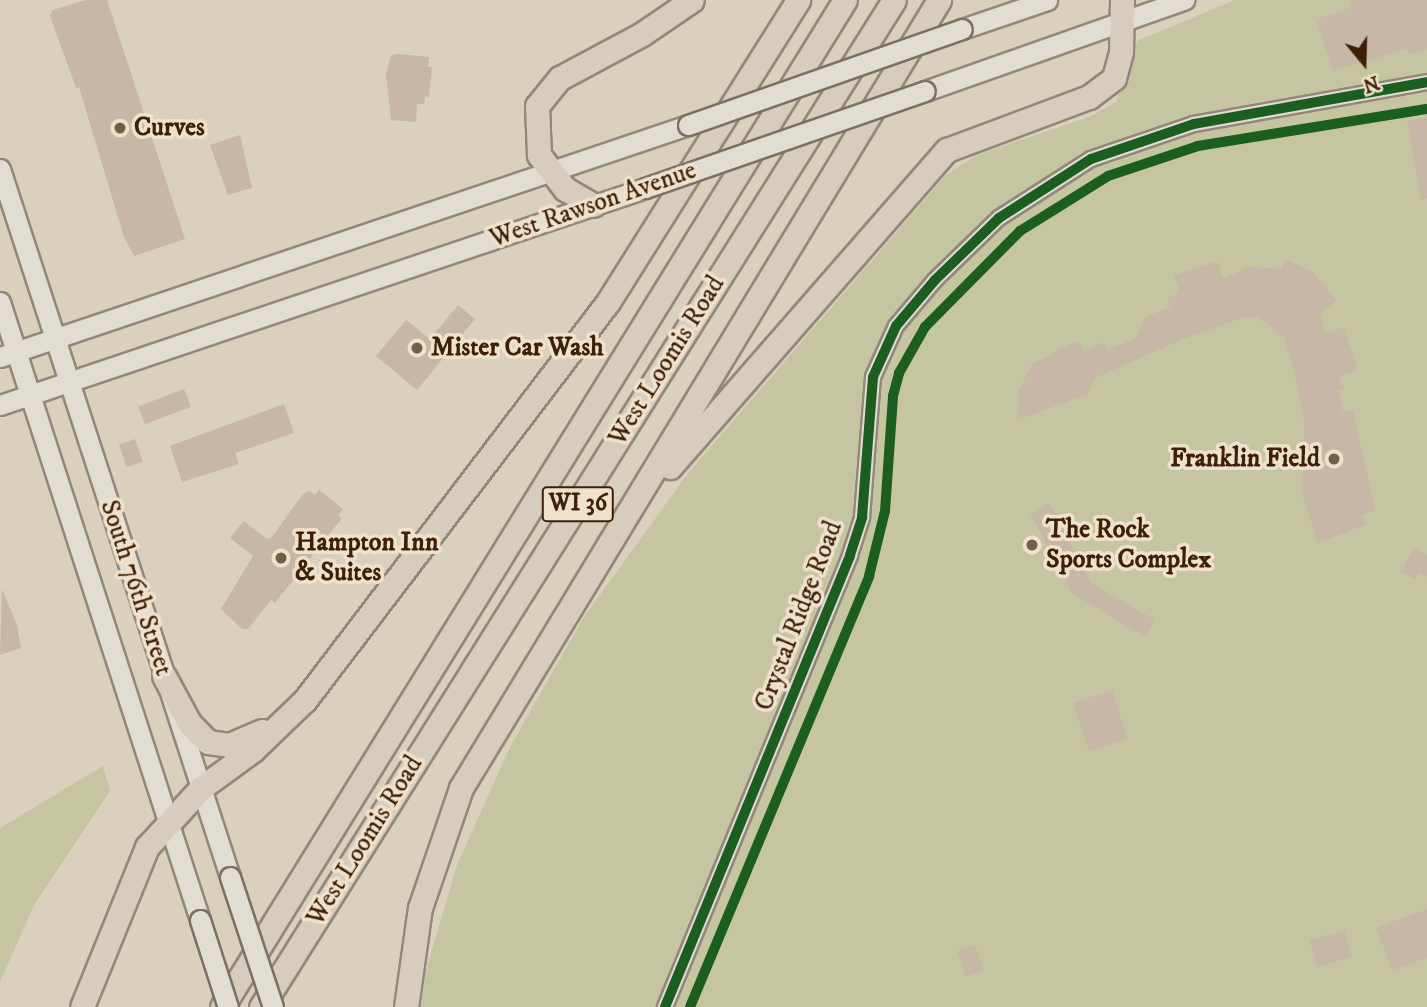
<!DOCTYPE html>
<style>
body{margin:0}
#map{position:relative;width:1427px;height:1007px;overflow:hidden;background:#d9d0bd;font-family:"IM FELL DW Pica",serif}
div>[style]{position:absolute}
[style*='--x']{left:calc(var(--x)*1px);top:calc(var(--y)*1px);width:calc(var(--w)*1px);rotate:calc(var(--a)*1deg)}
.green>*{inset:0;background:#c6c5a1}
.building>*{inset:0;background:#c6b7a7;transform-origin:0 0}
.roads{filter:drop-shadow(2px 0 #92887a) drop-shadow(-2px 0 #92887a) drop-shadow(0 2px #92887a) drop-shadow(0 -2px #92887a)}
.minor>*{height:14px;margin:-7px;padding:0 7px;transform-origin:7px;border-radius:7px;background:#e2ddd3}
.secondary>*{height:19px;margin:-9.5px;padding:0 9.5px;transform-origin:9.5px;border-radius:9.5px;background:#e2ddd3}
.primary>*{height:23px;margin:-11.5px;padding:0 11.5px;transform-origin:11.5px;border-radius:11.5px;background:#d6cdbf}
.bridges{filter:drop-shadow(2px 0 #7a7063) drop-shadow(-2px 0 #7a7063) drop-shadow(0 2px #7a7063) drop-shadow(0 -2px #7a7063)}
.secondary-bridge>*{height:19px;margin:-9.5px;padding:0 9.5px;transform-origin:9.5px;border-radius:9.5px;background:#e2ddd3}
.cycleway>*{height:10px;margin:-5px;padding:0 5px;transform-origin:5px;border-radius:5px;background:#1b5e20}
.dots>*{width:19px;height:19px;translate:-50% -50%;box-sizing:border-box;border:4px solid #efe2cc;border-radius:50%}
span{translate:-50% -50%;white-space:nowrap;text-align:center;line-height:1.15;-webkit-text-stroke:7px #efe2cc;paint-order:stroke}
.shield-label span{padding:2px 5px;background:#efe2cc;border:2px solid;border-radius:5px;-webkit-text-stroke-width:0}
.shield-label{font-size:24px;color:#3e2009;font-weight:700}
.poi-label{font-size:26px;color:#3e2009;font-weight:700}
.left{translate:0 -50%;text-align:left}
.right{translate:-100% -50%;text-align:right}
.street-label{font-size:26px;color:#3e2009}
.north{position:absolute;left:1329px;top:28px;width:70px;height:70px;-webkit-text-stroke:5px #efe2cc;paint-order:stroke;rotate:161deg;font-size:19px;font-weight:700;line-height:28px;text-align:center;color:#3e2009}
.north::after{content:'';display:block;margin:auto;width:24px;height:32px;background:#3e2009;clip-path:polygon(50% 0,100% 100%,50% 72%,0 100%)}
</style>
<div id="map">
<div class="green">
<div style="clip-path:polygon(1235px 0,1427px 0,1427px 1007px,421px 1007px,425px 974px,457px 865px,510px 747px,584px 617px,689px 472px,946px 175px,977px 155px,1089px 117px,1116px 102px,1137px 41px)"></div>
<div style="clip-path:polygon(103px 766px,110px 791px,34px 905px,0 982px,0 828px)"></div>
</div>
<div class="building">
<div style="clip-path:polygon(86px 0,107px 0,185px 239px,134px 256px,124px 237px,79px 87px,76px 88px,50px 16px,53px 10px)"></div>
<div style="clip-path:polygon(1350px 0,1427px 0,1427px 50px,1408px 54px,1406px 49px,1333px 71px,1316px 19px,1352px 7px)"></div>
<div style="clip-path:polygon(399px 54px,429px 57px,428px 67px,432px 67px,429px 97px,425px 96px,424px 104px,417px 104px,416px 122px,391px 120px,386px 74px,391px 55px)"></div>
<div style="clip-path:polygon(1427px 117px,1427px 199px,1421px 200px,1407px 121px)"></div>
<div style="clip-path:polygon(240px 135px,252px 188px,228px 195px,210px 145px)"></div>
<div style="clip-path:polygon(1286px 259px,1313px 272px,1337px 301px,1320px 315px,1326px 333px,1344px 327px,1358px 370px,1339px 376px,1344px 389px,1339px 391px,1343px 412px,1353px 410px,1375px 510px,1362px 515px,1365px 525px,1318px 543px,1303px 498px,1304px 420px,1293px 367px,1284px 337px,1259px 318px,1244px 317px,1183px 339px,1095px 378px,1088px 394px,1017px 420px,1019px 390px,1032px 364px,1078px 340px,1083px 351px,1104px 342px,1107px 350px,1136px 338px,1145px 317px,1170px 307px,1167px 298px,1180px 293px,1174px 275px,1217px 261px,1223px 279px,1249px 267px,1280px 269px)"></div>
<div style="clip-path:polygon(458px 305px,475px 319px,417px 390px,376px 356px,406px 320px,430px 339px)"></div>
<div style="left:184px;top:389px;width:19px;height:49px;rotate:69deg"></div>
<div style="clip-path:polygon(284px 404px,294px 433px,235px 453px,239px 464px,182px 482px,170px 446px)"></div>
<div style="left:135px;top:439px;width:24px;height:17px;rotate:71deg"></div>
<div style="clip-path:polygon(319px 490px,343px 509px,338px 516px,342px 518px,275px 603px,271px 600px,248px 629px,242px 629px,221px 609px,253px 556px,230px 538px,244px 521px,267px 539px,272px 537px,302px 495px,309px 491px,315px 495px)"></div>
<div style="clip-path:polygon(1049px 503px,1091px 583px,1155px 620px,1145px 637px,1072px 593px,1030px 513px)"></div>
<div style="clip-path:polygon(1414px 548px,1427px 555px,1427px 577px,1419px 573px,1415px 579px,1401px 572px)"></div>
<div style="clip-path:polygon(2px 589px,17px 625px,21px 648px,0 655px)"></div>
<div style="left:1112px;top:690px;width:51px;height:41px;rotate:72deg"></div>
<div style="clip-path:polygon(1427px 909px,1427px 958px,1392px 970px,1376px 928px)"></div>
<div style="left:1344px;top:930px;width:28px;height:36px;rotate:73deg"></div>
<div style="left:975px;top:945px;width:27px;height:19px;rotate:70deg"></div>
</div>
<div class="roads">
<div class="minor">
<div style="--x:665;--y:1007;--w:488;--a:-67.7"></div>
<div style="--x:850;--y:555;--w:40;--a:-72"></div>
<div style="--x:862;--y:517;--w:140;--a:-85.5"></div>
<div style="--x:873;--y:377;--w:56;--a:-65.7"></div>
<div style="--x:896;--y:326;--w:60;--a:-49.7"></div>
<div style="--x:935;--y:280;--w:89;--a:-44.1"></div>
<div style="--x:999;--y:218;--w:109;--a:-32.7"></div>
<div style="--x:1091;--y:159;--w:109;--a:-18.8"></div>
<div style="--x:1194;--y:124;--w:237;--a:-10.2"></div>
</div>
<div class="secondary">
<div style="--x:962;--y:29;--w:90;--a:-18.8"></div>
<div style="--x:925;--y:91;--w:275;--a:-19.4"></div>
<div style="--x:0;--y:169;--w:744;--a:72"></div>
<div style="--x:0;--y:302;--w:650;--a:72.07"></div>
<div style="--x:0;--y:357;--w:726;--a:-18.63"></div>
<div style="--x:0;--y:405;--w:681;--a:-18.59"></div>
</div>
<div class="primary">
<div style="--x:593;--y:205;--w:32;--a:-150"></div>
<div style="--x:565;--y:189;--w:43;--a:-127.4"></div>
<div style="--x:539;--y:155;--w:49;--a:-92.3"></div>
<div style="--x:537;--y:106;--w:36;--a:-51"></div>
<div style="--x:560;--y:78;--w:93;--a:-28.2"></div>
<div style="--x:642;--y:34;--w:60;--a:-34.2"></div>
<div style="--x:670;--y:467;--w:421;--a:-48.9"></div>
<div style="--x:947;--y:150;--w:152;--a:-20.5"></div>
<div style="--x:1089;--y:97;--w:31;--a:-37"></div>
<div style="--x:1114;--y:78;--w:27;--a:-75"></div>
<div style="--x:1121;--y:52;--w:52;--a:-88.9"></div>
<div style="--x:164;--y:676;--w:55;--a:61.6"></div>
<div style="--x:190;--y:724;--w:25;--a:45"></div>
<div style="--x:208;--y:742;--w:21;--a:8"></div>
<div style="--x:229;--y:745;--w:36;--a:-23"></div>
<div style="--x:82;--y:1007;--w:173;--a:-67.9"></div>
<div style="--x:147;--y:847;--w:80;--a:-47.5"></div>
<div style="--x:201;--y:788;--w:64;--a:-36.2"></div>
<div style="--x:253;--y:750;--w:72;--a:-43.9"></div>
<div style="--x:305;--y:700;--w:500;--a:-52.72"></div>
<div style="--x:608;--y:302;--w:357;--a:-57.8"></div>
<div style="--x:222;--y:1007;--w:1184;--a:-58.26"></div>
<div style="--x:261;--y:1007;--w:1189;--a:-57.85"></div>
<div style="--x:406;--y:1007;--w:100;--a:-82"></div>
<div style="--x:420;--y:908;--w:127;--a:-71.1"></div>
<div style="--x:461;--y:788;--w:922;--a:-58.76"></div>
</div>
</div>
<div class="bridges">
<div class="secondary-bridge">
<div style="--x:688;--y:125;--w:290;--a:-19.3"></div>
<div style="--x:645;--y:188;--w:296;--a:-19.1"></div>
<div style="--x:230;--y:877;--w:137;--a:71.7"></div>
<div style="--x:200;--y:920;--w:91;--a:72.2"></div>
</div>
</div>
<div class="cycleway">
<div style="--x:665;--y:1007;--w:488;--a:-67.7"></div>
<div style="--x:850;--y:555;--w:40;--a:-72"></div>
<div style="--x:862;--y:517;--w:140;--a:-85.5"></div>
<div style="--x:873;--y:377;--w:56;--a:-65.7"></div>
<div style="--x:896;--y:326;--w:60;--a:-49.7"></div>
<div style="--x:935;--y:280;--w:89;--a:-44.1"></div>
<div style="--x:999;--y:218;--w:109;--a:-32.7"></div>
<div style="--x:1091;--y:159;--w:109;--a:-18.8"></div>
<div style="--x:1194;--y:124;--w:237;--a:-10.2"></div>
<div style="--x:690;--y:1007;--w:467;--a:-67.4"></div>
<div style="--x:869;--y:576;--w:67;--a:-76.2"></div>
<div style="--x:885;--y:511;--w:115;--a:-86"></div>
<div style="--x:893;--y:396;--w:24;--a:-75"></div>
<div style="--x:899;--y:373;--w:53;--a:-60.5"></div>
<div style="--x:925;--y:327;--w:135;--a:-45.3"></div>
<div style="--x:1020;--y:231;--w:104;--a:-32"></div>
<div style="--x:1108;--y:176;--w:95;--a:-18.4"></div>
<div style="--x:1198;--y:146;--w:232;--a:-9.2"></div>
</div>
<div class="dots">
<div style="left:120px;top:128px;background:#745e48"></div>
<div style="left:417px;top:348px;background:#745e48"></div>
<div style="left:1334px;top:459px;background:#745e48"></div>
<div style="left:1032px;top:545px;background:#745e48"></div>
<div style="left:281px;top:558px;background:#745e48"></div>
</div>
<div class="shield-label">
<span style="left:578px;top:504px">WI 36</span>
</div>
<div class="poi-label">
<span class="left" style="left:134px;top:128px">Curves</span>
<span class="left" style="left:431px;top:348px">Mister Car Wash</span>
<span class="right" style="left:1320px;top:459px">Franklin Field</span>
<span class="left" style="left:1046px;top:545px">The Rock<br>Sports Complex</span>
<span class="left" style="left:295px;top:558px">Hampton Inn<br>&amp; Suites</span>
</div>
<div class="street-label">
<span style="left:593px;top:205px;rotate:-19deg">West Rawson Avenue</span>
<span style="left:667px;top:361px;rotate:-58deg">West Loomis Road</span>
<span style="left:136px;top:588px;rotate:72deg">South 76th Street</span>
<span style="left:799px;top:616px;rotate:-69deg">Crystal Ridge Road</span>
<span style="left:365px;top:841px;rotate:-58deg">West Loomis Road</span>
</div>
<div class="north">N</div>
</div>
